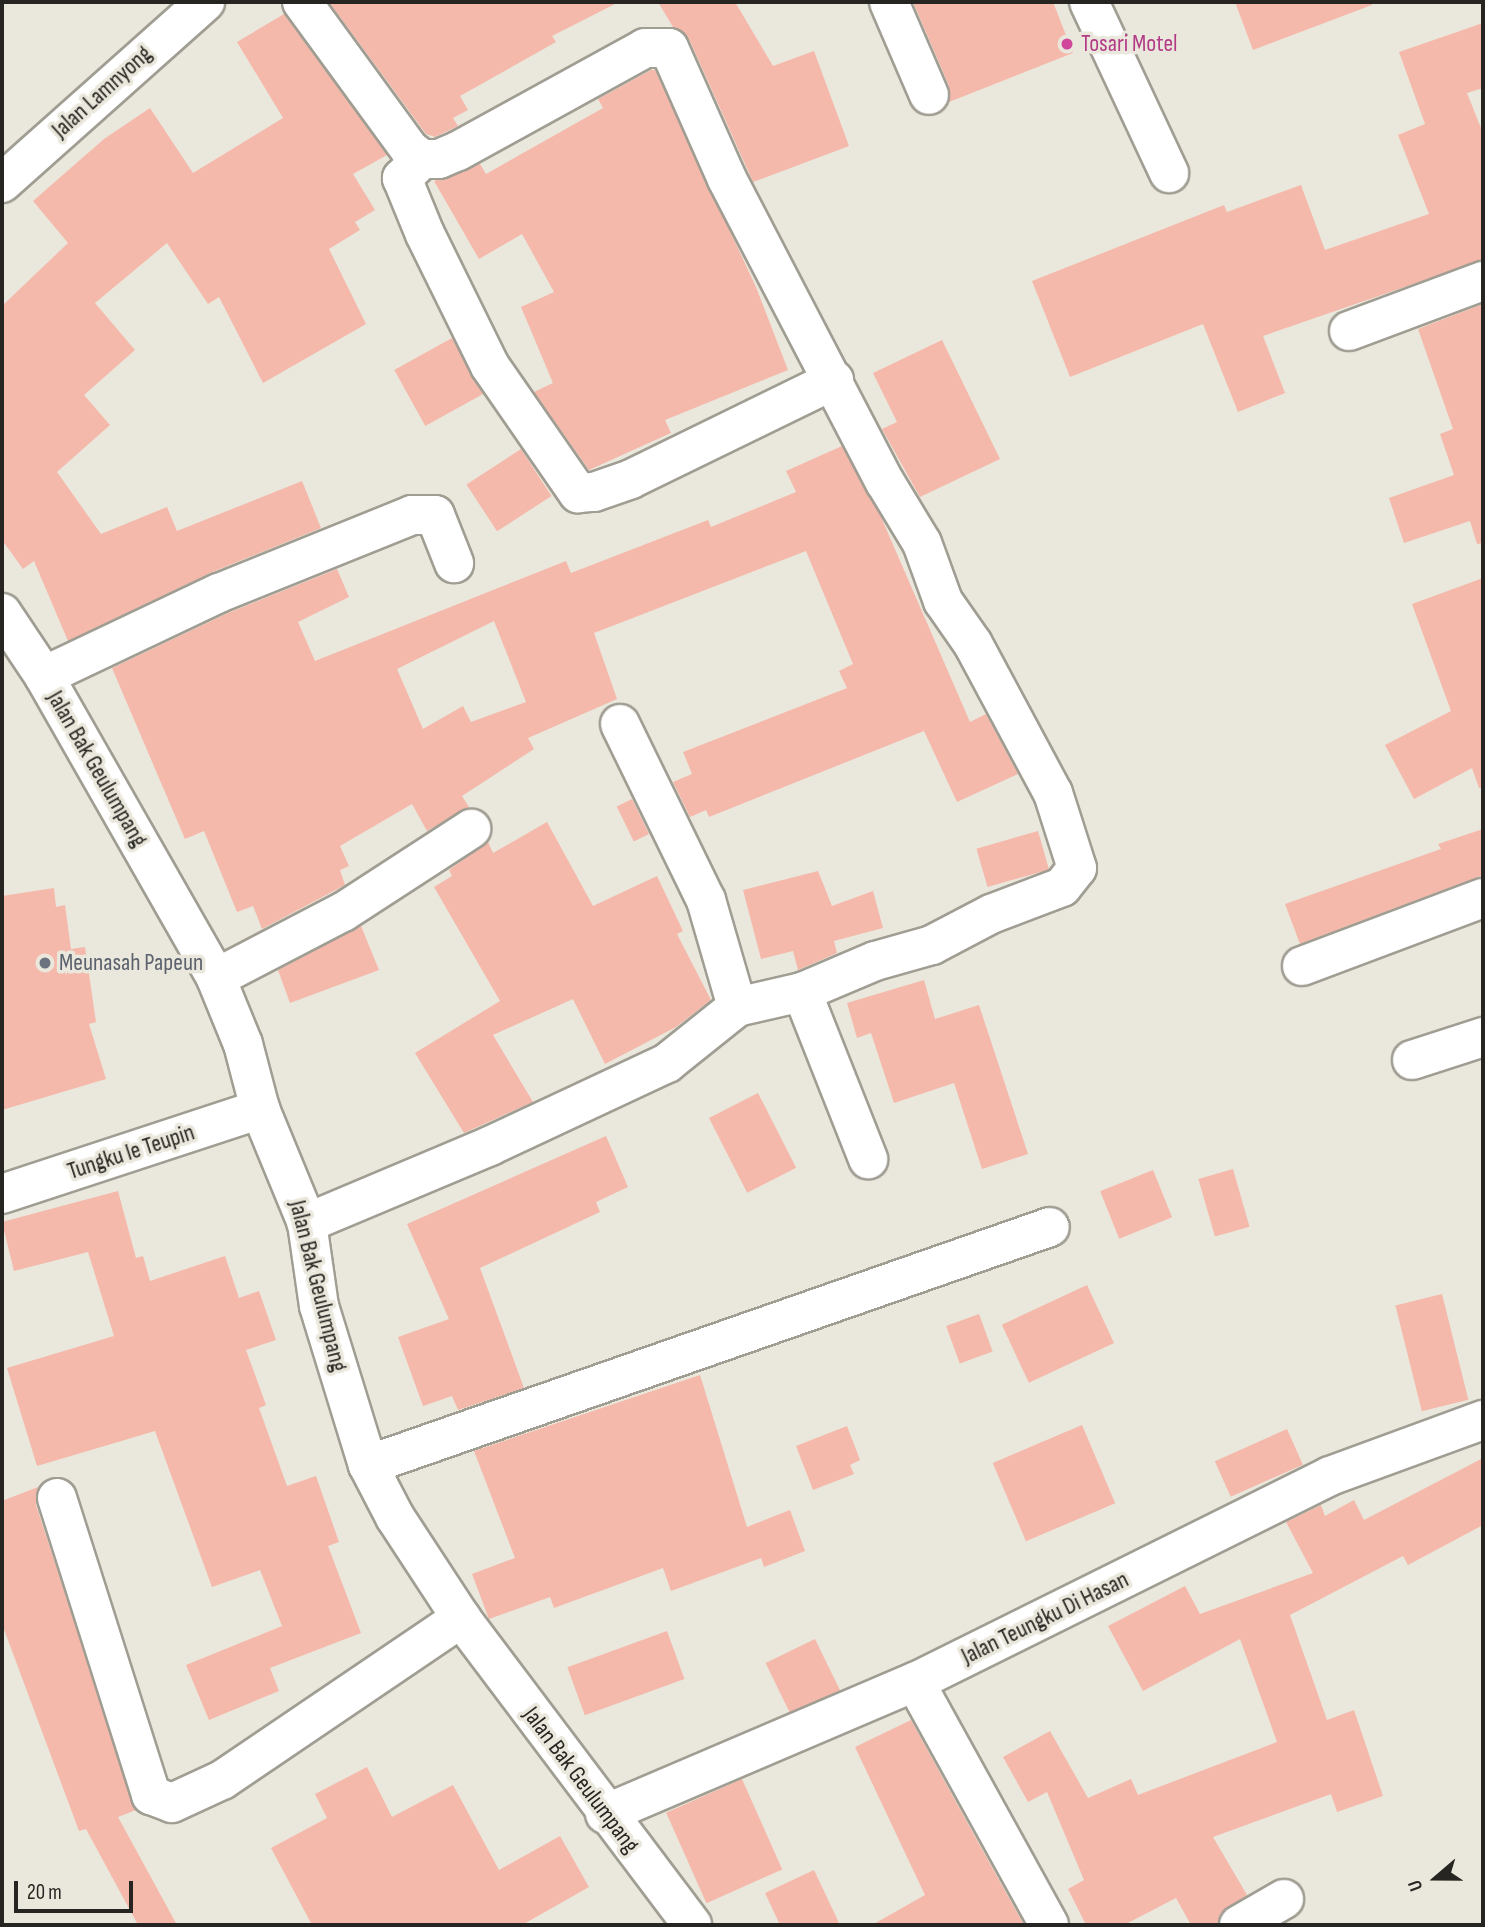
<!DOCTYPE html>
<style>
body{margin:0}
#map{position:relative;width:1485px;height:1927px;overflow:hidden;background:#eae7dc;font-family:"Sofia Sans Condensed",sans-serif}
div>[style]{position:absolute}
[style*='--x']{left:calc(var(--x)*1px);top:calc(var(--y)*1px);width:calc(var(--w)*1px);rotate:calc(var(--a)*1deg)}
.building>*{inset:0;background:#f5b9ab;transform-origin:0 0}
.roads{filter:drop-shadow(2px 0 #a09d93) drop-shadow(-2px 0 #a09d93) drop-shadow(0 2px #a09d93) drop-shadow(0 -2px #a09d93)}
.minor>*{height:38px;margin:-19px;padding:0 19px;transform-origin:19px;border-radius:19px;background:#fff}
.dots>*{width:19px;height:19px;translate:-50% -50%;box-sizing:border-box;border:4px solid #eae7dc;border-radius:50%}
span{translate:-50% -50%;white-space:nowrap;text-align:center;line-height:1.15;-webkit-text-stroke:7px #eae7dc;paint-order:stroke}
.hotel-label{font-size:24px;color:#b23c85}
.left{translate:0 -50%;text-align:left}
.street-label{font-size:24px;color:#262521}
.worship-label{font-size:24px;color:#5b616d}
.frame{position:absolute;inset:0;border:4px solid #262521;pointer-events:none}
.north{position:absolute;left:1401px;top:1843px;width:70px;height:70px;-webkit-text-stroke:5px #eae7dc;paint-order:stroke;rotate:250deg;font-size:19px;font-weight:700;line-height:28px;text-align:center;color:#262521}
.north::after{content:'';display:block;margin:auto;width:24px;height:32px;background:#262521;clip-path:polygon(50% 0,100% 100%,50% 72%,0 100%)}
.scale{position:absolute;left:14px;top:1881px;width:119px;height:32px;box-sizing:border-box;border:4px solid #262521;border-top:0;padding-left:9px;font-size:21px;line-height:24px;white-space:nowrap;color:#262521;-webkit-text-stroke:5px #eae7dc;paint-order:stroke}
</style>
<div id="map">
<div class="building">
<div style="clip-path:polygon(329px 2px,619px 2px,552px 36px,556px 42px,460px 96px,468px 110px,453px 118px,458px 126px,435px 137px,426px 134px)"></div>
<div style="clip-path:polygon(658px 2px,735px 2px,773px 66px,814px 51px,849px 146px,753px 182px,689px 39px,673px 27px)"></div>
<div style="clip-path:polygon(913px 2px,1053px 2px,1073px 53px,949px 102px,949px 86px)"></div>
<div style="clip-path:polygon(1235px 2px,1372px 2px,1372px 5px,1253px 50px)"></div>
<div style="clip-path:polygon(284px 14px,387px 155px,353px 174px,375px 210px,355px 222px,360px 230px,329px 249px,366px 324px,263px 383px,219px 297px,208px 304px,167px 243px,95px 303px,135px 350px,84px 395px,110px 425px,57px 472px,101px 534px,167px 507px,177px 531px,302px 481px,321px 528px,210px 573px,68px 641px,34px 561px,23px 569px,2px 540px,2px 306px,68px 243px,33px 201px,104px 139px,150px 108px,193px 173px,283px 118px,237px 42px)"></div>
<div style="clip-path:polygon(1483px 23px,1483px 88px,1467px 93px,1483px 133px,1483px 260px,1263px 336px,1285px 393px,1238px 412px,1203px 324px,1070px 377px,1032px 281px,1224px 205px,1227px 212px,1301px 185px,1325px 250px,1429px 214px,1398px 135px,1425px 124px,1399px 52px)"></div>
<div style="clip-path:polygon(651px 70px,655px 70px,756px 287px,788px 370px,665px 420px,671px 433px,589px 470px,534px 392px,553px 383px,521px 307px,554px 292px,522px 234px,479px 259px,434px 181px,480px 164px,486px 174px,603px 108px,598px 99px)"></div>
<div style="clip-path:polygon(1483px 304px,1483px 543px,1477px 544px,1470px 521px,1404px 543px,1389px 498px,1454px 475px,1440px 434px,1453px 429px,1418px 329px)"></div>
<div style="left:452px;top:338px;width:64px;height:66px;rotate:61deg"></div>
<div style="clip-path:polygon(942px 340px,1000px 459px,920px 497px,882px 429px,897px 422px,873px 373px)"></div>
<div style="clip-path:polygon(evenodd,842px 446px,881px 517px,970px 722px,986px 714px,1018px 774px,957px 802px,924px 731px,709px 817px,706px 810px,690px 817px,673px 782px,692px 774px,683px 752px,847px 688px,839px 671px,853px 664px,806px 551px,594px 633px,617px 699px,528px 738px,534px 749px,462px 796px,469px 807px,427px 831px,412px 804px,340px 846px,349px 866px,340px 870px,345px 885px,262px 929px,253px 906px,237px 912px,204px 831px,185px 839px,112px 668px,228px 613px,337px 569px,349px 597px,298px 622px,315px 661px,566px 561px,571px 573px,708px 520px,711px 527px,796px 492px,786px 471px,842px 446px,494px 621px,526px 702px,471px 722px,463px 706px,423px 729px,397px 669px,494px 621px)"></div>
<div style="left:521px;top:449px;width:56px;height:65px;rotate:57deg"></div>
<div style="clip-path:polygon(1483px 578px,1483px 787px,1479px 788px,1472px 768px,1414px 799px,1385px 745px,1451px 711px,1412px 604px)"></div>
<div style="left:632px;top:799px;width:39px;height:17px;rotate:64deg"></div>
<div style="clip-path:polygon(547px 822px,593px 906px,657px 876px,683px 931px,677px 934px,711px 1000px,676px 1027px,605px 1064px,573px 999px,493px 1035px,533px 1102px,464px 1133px,415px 1053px,500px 1001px,434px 887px,452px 876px,449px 870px,488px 842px,493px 853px)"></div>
<div style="clip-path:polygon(1483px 829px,1483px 875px,1300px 944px,1285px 904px,1441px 849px,1438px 844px)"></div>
<div style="left:1038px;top:831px;width:40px;height:64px;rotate:74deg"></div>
<div style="clip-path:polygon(818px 871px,832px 906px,873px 891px,883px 928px,834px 941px,837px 953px,798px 970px,793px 951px,761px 959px,743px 890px)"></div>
<div style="clip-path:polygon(54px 888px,56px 907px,65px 905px,71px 949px,85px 947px,96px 1022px,89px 1024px,106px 1079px,2px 1110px,2px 896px)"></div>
<div style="clip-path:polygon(361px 926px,379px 970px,290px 1003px,278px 970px)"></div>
<div style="clip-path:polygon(924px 980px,935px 1019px,979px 1005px,1028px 1154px,982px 1169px,954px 1083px,894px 1103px,871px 1033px,857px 1038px,847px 1003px)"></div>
<div style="left:758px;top:1093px;width:84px;height:55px;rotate:63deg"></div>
<div style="clip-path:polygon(606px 1136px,628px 1187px,596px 1202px,600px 1212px,480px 1268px,524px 1388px,458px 1410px,452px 1396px,423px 1406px,398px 1337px,449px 1319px,407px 1224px)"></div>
<div style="left:1233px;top:1169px;width:60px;height:36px;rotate:74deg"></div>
<div style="left:1153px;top:1170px;width:51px;height:57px;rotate:68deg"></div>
<div style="clip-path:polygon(118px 1191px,136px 1258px,143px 1256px,150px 1281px,225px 1256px,239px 1298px,259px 1291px,276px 1340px,246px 1350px,266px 1405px,259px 1408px,287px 1486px,316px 1476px,339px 1542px,328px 1546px,361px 1633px,270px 1668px,279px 1691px,209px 1720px,186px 1665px,282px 1626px,260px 1570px,212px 1587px,155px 1431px,37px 1466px,7px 1368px,114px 1336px,88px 1252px,14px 1271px,2px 1222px)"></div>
<div style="left:1087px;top:1285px;width:64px;height:94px;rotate:65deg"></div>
<div style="left:1442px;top:1294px;width:109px;height:48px;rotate:76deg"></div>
<div style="left:979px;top:1314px;width:40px;height:35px;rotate:70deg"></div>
<div style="clip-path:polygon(700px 1375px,747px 1527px,790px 1510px,805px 1551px,764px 1567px,761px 1558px,671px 1591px,663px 1568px,554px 1608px,550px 1597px,489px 1619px,472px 1574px,515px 1558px,474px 1451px)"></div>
<div style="left:1082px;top:1425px;width:85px;height:97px;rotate:67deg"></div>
<div style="clip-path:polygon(847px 1426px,860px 1460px,850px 1465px,854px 1474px,813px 1490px,796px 1446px)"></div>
<div style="left:1287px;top:1429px;width:39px;height:79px;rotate:66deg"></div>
<div style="clip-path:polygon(1483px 1458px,1483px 1525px,1408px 1565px,1403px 1556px,1290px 1615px,1327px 1720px,1354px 1710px,1383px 1796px,1337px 1812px,1331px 1794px,1213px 1837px,1247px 1895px,1220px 1914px,1217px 1925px,1191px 1925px,1176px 1898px,1124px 1925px,1086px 1925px,1068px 1889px,1084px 1880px,1047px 1792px,1028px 1802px,1003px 1757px,1050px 1731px,1088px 1798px,1131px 1779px,1138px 1795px,1277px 1742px,1240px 1639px,1143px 1691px,1108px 1626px,1185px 1586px,1200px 1614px,1313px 1573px,1286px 1522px,1321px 1505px,1325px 1516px,1354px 1500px,1364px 1520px)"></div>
<div style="clip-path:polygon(38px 1487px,36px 1505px,136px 1810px,118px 1817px,177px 1925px,138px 1925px,86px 1829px,79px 1831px,2px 1624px,2px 1501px)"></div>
<div style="left:667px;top:1631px;width:51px;height:106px;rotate:70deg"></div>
<div style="left:815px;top:1639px;width:57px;height:55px;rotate:64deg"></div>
<div style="clip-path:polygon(911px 1720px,979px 1844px,1024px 1925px,872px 1925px,925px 1895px,855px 1747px)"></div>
<div style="clip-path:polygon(367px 1767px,392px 1817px,453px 1785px,499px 1870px,560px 1836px,589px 1887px,522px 1925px,312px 1925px,271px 1848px,327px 1818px,315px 1794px)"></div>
<div style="left:742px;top:1779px;width:99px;height:83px;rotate:66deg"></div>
<div style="clip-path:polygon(814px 1870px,840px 1925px,780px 1925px,765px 1893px)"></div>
</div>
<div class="roads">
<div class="minor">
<div style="--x:302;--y:2;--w:183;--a:53.9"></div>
<div style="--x:410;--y:150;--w:15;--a:37"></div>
<div style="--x:422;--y:159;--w:17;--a:0"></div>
<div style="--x:439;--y:159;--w:21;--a:-23"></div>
<div style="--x:458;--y:151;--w:213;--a:-28.8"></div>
<div style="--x:645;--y:48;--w:24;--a:0"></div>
<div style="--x:669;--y:48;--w:143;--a:66.1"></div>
<div style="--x:727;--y:179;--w:342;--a:62.5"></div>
<div style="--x:885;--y:482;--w:71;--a:58.8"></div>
<div style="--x:922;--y:543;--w:62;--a:70.1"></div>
<div style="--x:943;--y:601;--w:52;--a:55.1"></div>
<div style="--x:973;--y:644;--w:169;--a:61.8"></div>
<div style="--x:1053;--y:793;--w:79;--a:72.3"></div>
<div style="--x:1077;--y:868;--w:24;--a:128"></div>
<div style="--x:1062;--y:887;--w:76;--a:159.2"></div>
<div style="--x:991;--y:914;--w:67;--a:152.3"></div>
<div style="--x:932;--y:945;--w:59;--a:164.3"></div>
<div style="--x:875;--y:961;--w:79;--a:157"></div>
<div style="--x:802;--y:992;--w:67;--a:167"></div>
<div style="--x:737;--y:1007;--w:90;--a:141.3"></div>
<div style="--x:667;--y:1063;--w:195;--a:154.9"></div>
<div style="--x:490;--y:1146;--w:199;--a:157.2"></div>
<div style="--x:889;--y:2;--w:101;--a:66.7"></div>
<div style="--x:1089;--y:2;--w:189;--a:64.9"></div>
<div style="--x:422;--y:159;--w:28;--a:136"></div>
<div style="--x:402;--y:178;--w:61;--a:67.7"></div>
<div style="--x:425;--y:234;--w:147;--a:63.8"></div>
<div style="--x:490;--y:366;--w:155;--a:55.3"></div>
<div style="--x:578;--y:493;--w:16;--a:-4"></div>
<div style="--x:594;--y:492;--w:39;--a:-19"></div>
<div style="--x:631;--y:479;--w:226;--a:-26"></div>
<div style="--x:2;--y:183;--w:272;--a:-41.7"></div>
<div style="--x:1349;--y:331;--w:143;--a:-20.5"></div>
<div style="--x:2;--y:613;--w:76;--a:56.3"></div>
<div style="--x:44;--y:676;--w:348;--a:60.3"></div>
<div style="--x:216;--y:978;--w:71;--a:67.8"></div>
<div style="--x:243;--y:1044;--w:67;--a:75.3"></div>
<div style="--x:260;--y:1109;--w:123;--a:67.6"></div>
<div style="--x:307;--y:1223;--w:84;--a:81.8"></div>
<div style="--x:319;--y:1306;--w:166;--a:72.9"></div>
<div style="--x:368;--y:1465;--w:59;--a:62.6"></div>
<div style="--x:395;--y:1517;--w:121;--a:56.8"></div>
<div style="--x:461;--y:1618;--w:384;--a:53"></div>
<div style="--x:44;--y:676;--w:194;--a:-25.4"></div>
<div style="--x:219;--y:593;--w:208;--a:-22"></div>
<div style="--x:412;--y:515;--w:23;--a:0"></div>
<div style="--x:435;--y:515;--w:52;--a:68.4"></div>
<div style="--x:620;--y:724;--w:196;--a:64"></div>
<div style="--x:706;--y:900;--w:111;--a:73.8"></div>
<div style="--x:1302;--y:966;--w:193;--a:-20.6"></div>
<div style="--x:216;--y:978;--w:143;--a:-27.5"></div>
<div style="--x:343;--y:912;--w:153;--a:-33"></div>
<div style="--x:802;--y:992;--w:180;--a:68.4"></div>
<div style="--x:1412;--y:1060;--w:75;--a:-17.9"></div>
<div style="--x:2;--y:1194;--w:272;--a:-18.2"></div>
<div style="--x:368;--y:1465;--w:722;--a:-19.24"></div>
<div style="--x:57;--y:1498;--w:312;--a:72.4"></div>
<div style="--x:151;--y:1795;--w:22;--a:21"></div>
<div style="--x:172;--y:1803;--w:55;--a:-24.7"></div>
<div style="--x:222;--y:1780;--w:289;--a:-34.1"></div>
<div style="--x:915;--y:1682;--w:277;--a:61.1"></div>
<div style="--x:605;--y:1814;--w:337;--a:-23.1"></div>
<div style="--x:915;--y:1682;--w:463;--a:-26.4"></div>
<div style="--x:1330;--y:1476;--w:163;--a:-20.1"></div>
<div style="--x:1239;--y:1925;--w:52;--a:-30"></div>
</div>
</div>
<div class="dots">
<div style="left:1067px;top:44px;background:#d1479c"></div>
<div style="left:45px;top:963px;background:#6b7280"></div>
</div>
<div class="hotel-label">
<span class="left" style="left:1081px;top:44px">Tosari Motel</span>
</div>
<div class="street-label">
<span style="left:102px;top:92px;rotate:-42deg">Jalan Lamnyong</span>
<span style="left:97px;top:769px;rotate:60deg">Jalan Bak Geulumpang</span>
<span style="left:131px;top:1152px;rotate:-18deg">Tungku Ie Teupin</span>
<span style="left:318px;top:1286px;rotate:76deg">Jalan Bak Geulumpang</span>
<span style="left:1045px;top:1618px;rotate:-26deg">Jalan Teungku Di Hasan</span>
<span style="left:581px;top:1780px;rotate:53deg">Jalan Bak Geulumpang</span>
</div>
<div class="worship-label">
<span class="left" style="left:59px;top:963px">Meunasah Papeun</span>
</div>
<div class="frame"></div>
<div class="north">U</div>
<div class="scale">20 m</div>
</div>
